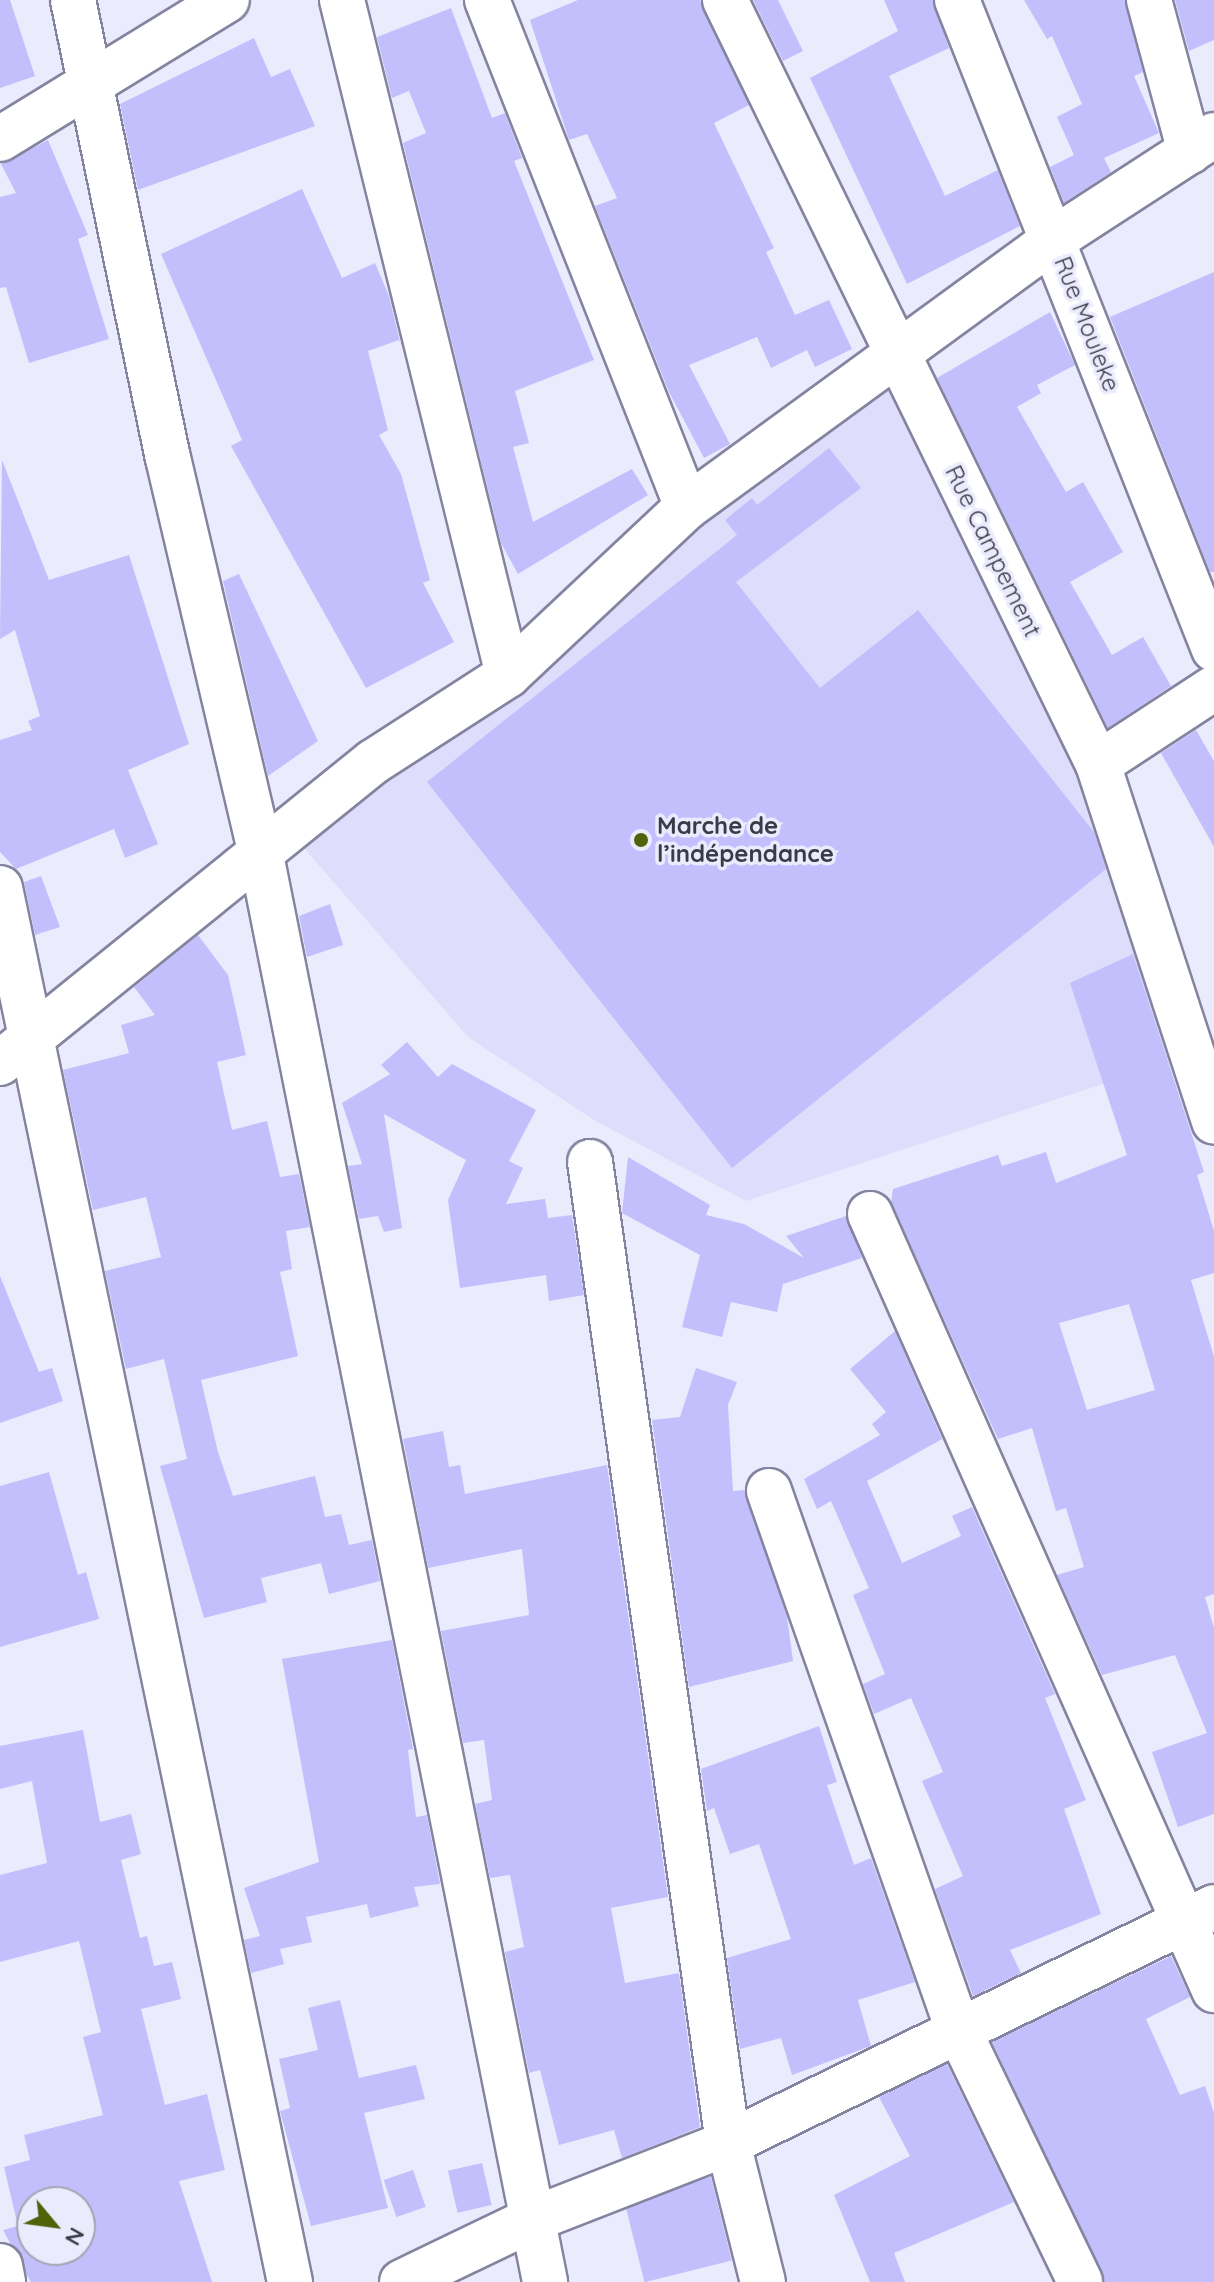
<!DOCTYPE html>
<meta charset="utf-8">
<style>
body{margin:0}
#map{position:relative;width:1214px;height:2282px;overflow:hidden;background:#ebebfe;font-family:Quicksand,sans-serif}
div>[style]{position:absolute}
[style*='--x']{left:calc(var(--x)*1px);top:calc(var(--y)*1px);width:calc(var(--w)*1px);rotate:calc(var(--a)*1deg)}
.built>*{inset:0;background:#deddfc}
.building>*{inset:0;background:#c3bffc;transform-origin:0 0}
.roads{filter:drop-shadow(2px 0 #8584a0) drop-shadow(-2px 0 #8584a0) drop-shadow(0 2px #8584a0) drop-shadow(0 -2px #8584a0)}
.minor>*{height:44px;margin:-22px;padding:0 22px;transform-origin:22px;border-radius:22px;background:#fff}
.dots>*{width:22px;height:22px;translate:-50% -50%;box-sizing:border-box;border:4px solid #ebebfe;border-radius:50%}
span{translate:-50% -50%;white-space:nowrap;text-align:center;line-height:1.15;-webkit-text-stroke:7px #ebebfe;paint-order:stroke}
.street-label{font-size:24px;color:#3b3a46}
.poi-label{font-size:24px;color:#3b3a46;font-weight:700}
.left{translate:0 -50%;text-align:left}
.north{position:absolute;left:16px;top:2186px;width:80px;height:80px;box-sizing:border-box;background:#ebebfe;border:2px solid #a5a4b4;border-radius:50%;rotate:119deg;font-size:22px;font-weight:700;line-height:32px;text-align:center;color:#3b3a46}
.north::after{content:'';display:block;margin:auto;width:28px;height:36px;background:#516208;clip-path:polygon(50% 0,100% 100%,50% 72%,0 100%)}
</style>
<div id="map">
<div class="built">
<div style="clip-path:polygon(888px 384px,1081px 771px,1185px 1057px,746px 1201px,594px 1120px,468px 1037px,304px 848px,687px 529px)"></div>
</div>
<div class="building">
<div style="clip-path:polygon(0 0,10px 0,35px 76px,0 88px)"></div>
<div style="clip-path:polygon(578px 0,700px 0,749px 105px,714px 123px,774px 248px,766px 252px,795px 315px,829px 300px,852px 349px,815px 367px,807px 350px,771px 368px,757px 337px,689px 365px,730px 444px,704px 458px,669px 392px,595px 206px,617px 198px,587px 134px,569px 140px,530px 20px)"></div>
<div style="clip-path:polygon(753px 0,778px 0,803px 51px,783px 61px)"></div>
<div style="clip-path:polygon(884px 0,933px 0,949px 48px,889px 76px,945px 196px,998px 170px,1020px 226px,907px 284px,810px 78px,898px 31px)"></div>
<div style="clip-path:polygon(1024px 0,1125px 0,1143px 72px,1134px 76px,1159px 133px,1104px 158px,1111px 172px,1064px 203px,1050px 167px,1074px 155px,1057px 117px,1082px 104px,1052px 36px,1047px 39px)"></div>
<div style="clip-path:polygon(1175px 0,1214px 0,1214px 40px,1189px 51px)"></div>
<div style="clip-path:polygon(451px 8px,492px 118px,505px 113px,522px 158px,514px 161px,594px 360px,515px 391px,529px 443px,513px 447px,533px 522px,632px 469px,648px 495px,518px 574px,501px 543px,403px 143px,426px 133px,409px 91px,392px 98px,377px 37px)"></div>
<div style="clip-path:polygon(254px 38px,271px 77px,290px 69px,315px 126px,138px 190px,120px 104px)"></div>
<div style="clip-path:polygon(48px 140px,88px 235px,78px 239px,109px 339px,29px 363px,6px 287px,0 288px,0 197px,16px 193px,1px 164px)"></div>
<div style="clip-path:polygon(302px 189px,342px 278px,375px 263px,389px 296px,401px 346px,399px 340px,368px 351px,388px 430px,379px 435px,401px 474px,430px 580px,423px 583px,454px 642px,366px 688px,231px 446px,242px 440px,161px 254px)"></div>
<div style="clip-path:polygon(1214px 272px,1214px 572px,1210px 572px,1110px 317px)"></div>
<div style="clip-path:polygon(1050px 312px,1075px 365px,1037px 385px,1041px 393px,1017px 407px,1066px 492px,1083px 482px,1123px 552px,1070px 582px,1112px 655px,1143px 637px,1171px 686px,1108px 728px,937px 378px)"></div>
<div style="clip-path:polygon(829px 448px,861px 488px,736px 582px,820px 688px,918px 610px,1094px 832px,1106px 869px,732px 1168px,427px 782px,737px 535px,725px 520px,752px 498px,757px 505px)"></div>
<div style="clip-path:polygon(2px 460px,49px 580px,129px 555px,189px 744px,128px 770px,158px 844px,125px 858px,114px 829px,16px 869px,0 852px,0 740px,32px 730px,28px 721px,40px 716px,15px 630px,0 639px)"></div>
<div style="clip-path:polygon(239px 574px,318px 741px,268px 776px,223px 581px)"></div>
<div style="clip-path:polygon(1196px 730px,1214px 761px,1214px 847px,1161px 753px)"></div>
<div style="clip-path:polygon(41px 876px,60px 927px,35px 935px,24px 882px)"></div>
<div style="clip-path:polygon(330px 904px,343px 945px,307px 957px,299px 916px)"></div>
<div style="clip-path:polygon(198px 935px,228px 975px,246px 1055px,217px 1062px,232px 1130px,267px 1121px,280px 1177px,299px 1174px,310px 1227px,286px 1231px,292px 1269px,280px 1272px,298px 1356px,201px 1380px,218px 1452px,233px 1496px,315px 1476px,325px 1517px,341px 1514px,349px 1545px,372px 1540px,380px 1581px,329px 1594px,321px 1563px,261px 1578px,267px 1602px,204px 1618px,160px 1466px,187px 1459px,164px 1359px,126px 1369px,105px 1271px,161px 1257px,146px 1197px,93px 1210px,63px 1070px,129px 1053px,121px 1025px,155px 1015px,134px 987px)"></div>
<div style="clip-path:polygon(evenodd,1133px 954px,1204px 1172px,1197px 1175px,1214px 1231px,1214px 1273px,1191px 1280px,1214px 1357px,1214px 1594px,1205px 1597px,1214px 1628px,1214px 1814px,1178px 1827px,1152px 1752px,1207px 1733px,1175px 1655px,1102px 1675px,1057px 1575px,1084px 1567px,1066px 1508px,1056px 1511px,1032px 1428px,998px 1439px,891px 1202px,893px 1189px,998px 1155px,1002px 1166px,1046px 1152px,1056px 1183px,1127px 1155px,1070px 983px,1133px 954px,1129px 1304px,1155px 1390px,1087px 1410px,1059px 1323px,1129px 1304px)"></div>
<div style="clip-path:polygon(407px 1042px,438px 1077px,452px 1064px,536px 1110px,509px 1161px,523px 1168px,506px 1204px,545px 1199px,548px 1218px,572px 1215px,584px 1295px,549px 1301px,546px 1275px,460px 1288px,448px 1200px,466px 1160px,384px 1114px,402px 1228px,384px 1232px,378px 1216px,359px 1219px,348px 1166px,362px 1164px,342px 1103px,390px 1074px,381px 1065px)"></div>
<div style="clip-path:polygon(628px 1157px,710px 1205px,706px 1215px,744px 1224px,804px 1258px,786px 1236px,846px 1216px,862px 1258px,783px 1284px,777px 1312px,731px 1302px,722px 1337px,682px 1327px,700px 1255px,622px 1213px)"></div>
<div style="clip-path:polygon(0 1276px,39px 1372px,52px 1368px,63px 1401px,0 1423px)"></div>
<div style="clip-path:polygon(895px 1331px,942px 1439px,867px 1481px,902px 1563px,961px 1536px,952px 1516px,972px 1507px,1055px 1694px,1045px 1698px,1086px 1800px,1064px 1809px,1101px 1914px,1010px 1950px,1021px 1973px,973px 1996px,935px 1889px,963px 1876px,922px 1781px,943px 1772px,911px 1698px,874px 1714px,863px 1684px,885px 1674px,853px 1595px,869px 1588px,831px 1501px,817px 1509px,804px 1479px,880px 1435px,872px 1424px,886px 1412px,850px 1369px)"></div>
<div style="clip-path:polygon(696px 1368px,737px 1382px,728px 1405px,733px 1491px,745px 1490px,787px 1617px,793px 1661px,689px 1687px,652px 1420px,680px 1417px)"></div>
<div style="clip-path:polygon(443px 1431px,449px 1467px,460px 1465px,465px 1494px,607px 1465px,668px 1897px,611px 1908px,625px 1983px,679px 1973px,700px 2127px,622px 2158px,614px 2130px,559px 2145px,540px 2070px,529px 2073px,505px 1952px,524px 1947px,510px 1875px,490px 1878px,475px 1804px,492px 1800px,484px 1740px,463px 1743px,441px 1631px,529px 1615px,522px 1549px,428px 1568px,403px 1439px)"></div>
<div style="clip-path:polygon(49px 1472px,78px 1575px,86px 1572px,99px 1619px,0 1647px,0 1486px)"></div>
<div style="clip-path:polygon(392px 1640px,413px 1749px,408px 1750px,416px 1817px,427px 1815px,440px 1884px,414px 1887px,419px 1906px,370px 1918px,367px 1904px,306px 1917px,312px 1942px,280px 1949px,284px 1964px,251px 1973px,244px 1940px,260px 1936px,244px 1888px,319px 1862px,282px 1659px)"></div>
<div style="clip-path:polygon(819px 1726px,837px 1782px,827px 1785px,854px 1865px,871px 1858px,915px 1982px,858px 2000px,871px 2046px,792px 2075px,781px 2038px,740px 2049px,727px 1958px,791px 1939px,759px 1844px,730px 1854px,714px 1808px,707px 1811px,701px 1769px)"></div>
<div style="clip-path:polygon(evenodd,83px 1730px,100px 1822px,131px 1814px,141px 1854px,121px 1860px,140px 1938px,147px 1936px,154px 1966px,172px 1962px,181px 1999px,141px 2009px,165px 2105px,207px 2094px,225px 2170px,179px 2181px,212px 2282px,31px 2282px,3px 2230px,18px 2226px,4px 2167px,30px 2160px,24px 2135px,103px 2115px,83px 2037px,101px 2032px,79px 1941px,0 1962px,0 1875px,47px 1863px,32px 1781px,0 1789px,0 1746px,83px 1730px,32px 2202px,80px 2202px,80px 2250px,32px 2250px,32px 2202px)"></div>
<div style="clip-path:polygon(1171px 1956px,1190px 1997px,1146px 2019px,1180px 2095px,1205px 2086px,1214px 2113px,1214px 2282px,1105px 2282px,992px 2042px)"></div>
<div style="clip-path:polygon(340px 2000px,359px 2078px,416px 2065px,425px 2099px,364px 2113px,388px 2208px,311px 2226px,280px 2111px,290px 2108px,279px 2059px,318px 2050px,308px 2008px)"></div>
<div style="clip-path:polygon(947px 2064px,1014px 2202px,894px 2253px,905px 2282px,870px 2282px,834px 2195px,910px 2156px,879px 2097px)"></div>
<div style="left:482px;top:2163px;width:43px;height:35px;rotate:77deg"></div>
<div style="left:413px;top:2170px;width:39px;height:31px;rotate:71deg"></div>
<div style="left:711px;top:2177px;width:86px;height:90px;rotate:76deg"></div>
</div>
<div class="roads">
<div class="minor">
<div style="--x:73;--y:0;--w:468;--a:78.3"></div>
<div style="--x:168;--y:458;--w:408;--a:76.8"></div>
<div style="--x:261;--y:855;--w:1455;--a:78.74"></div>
<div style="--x:342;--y:0;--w:695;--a:76.18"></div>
<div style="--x:487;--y:0;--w:545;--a:68.47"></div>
<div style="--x:725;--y:0;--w:850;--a:63.98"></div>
<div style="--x:1098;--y:764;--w:376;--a:72"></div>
<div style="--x:957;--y:0;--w:698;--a:68.4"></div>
<div style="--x:1149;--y:0;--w:157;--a:74.9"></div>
<div style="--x:0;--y:139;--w:266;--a:-31.5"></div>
<div style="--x:1098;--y:764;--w:139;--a:-33.2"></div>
<div style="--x:0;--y:888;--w:1424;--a:78.25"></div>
<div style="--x:0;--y:1063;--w:479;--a:-38.9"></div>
<div style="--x:373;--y:762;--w:161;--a:-32.8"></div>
<div style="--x:508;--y:675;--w:245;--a:-43.2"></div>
<div style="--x:687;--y:507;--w:454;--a:-36.1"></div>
<div style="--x:1054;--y:239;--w:191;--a:-33"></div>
<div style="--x:590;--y:1162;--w:991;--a:81.99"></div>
<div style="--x:728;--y:2143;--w:143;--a:75.9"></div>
<div style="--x:870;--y:1214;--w:849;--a:66.09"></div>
<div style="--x:769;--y:1491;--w:568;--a:70.67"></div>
<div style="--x:957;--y:2027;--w:283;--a:64.2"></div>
<div style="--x:0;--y:2266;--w:16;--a:79"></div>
<div style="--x:402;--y:2282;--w:143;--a:-25.7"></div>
<div style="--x:531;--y:2220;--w:212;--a:-21.3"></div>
<div style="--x:728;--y:2143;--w:540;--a:-25.9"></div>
</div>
</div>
<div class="dots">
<div style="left:641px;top:840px;background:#516208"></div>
</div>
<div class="street-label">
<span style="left:1087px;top:324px;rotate:69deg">Rue Mouleke</span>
<span style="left:993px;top:551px;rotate:64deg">Rue Campement</span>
</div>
<div class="poi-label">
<span class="left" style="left:657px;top:840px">Marche de<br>l’indépendance</span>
</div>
<div class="north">N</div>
</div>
